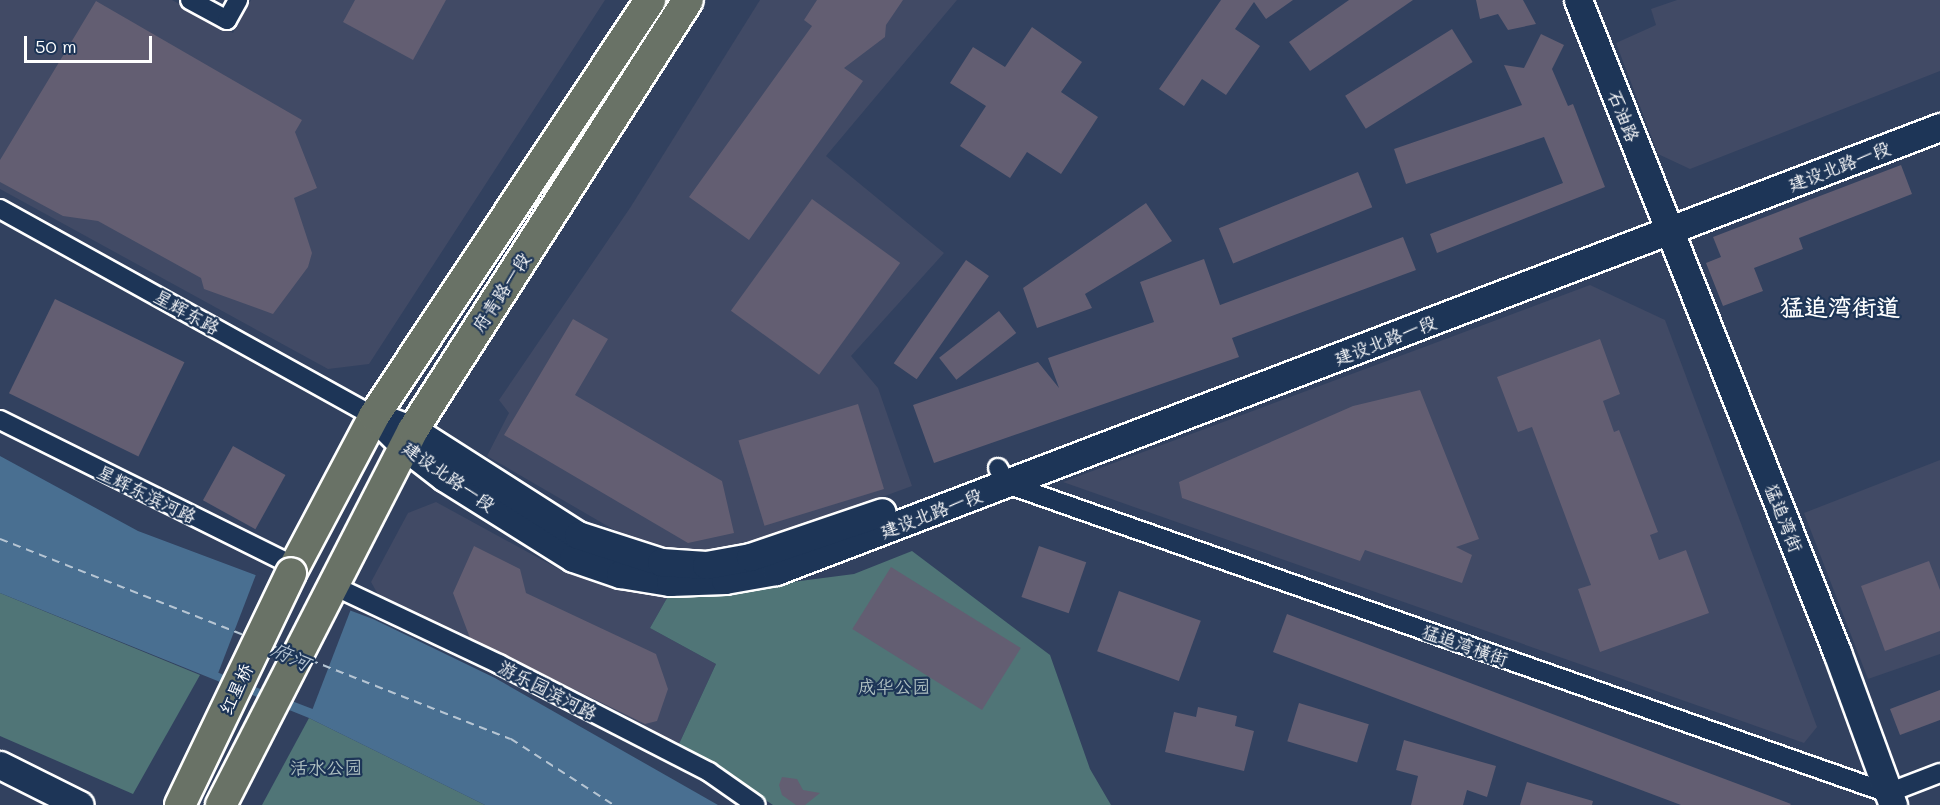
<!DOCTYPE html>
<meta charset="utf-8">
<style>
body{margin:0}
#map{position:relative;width:1940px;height:805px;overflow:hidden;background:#32415f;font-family:Mali,"LXGW WenKai TC",sans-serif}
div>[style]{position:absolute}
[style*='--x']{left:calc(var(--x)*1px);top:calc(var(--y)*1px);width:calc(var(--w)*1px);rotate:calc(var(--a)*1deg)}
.built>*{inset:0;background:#414a65}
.green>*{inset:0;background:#507577}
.water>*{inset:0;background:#496f91}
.pier>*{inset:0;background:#32415f;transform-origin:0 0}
.ferry>*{height:1.5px;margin-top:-0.75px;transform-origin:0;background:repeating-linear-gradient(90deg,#b6c5d3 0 8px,transparent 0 14px)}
.building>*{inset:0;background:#635e72;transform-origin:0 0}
.roads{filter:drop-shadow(2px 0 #fff) drop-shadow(-2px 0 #fff) drop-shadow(0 2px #fff) drop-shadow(0 -2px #fff)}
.street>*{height:18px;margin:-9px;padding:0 9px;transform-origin:9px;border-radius:9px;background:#1d3557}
.secondary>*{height:27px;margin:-13.5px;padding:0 13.5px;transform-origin:13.5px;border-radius:13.5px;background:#1d3557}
.primary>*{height:30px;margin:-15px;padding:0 15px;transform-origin:15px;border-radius:15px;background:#697266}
.bridges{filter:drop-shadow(2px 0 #fff) drop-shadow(-2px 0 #fff) drop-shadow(0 2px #fff) drop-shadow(0 -2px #fff)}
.primary-bridge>*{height:30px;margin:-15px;padding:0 15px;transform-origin:15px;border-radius:15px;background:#697266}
span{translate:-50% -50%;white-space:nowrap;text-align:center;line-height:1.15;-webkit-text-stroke:4.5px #1d3557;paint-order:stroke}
.street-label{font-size:18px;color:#fff}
.park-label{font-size:18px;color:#b0c1c2}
.water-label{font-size:20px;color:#b6c5d3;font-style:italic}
.district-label{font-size:24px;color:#fff;font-weight:700}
.scale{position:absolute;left:24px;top:36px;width:128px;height:27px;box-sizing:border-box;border:3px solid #fff;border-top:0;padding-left:8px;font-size:18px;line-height:21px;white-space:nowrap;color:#fff;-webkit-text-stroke:4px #1d3557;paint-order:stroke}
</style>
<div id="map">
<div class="built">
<div style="clip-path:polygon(0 0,172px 0,233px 33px,251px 0,605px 0,369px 364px,328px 369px,0 189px)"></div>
<div style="clip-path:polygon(760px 0,957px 0,826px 156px,944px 253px,851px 356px,878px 388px,912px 486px,754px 544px,700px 554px,647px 549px,487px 456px,509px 413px,499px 400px,630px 208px)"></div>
<div style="clip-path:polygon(1677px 0,1940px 0,1940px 71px,1690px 169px,1658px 154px,1616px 43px,1656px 25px,1651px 9px)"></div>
<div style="clip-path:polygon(1590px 285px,1665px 320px,1817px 727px,1804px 743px,1063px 482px)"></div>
<div style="clip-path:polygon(1940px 460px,1940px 654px,1868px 679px,1804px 513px)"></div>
<div style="clip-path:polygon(436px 502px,566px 573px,617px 588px,671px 591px,650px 628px,716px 664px,679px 744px,384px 605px,371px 582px,408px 513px)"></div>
</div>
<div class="green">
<div style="clip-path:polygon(912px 551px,1050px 655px,1090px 769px,1111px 805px,773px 805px,679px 744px,716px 664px,650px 628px,671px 591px,769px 585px,854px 574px)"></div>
<div style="clip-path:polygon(0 593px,200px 675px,133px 794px,0 736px)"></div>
<div style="clip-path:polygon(309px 718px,485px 805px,262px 805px)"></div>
</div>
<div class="water">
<div style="clip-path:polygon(0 456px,138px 531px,373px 619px,495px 678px,718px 805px,485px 805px,309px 718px,0 593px)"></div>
</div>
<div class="pier">
<div style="left:257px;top:572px;width:101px;height:108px;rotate:21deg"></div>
</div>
<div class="ferry">
<div style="--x:0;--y:539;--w:262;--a:21.5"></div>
<div style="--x:271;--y:645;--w:13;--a:23"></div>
<div style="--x:310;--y:660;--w:216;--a:21.5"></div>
<div style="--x:511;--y:739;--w:122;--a:32.7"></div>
</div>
<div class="building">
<div style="clip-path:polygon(355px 0,446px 0,413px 60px,343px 22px)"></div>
<div style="clip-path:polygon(817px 0,903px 0,886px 25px,885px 37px,844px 68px,863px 81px,749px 240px,689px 197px,812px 26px,804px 20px)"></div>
<div style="clip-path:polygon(1221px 0,1293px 0,1266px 19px,1254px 2px,1235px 29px,1260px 46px,1226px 95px,1202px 79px,1184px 106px,1159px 89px)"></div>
<div style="clip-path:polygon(1349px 0,1413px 0,1310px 71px,1289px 42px)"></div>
<div style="clip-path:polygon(1476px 0,1523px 0,1536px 24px,1508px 30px,1498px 14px,1480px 19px)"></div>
<div style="clip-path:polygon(96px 1px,302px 120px,295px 132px,317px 188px,294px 198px,312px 253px,308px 267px,273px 314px,204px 289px,201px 278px,98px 221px,63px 216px,0 182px,0 160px)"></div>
<div style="clip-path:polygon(1032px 27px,1082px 62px,1061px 92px,1098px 117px,1061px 174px,1027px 152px,1010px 178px,960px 146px,986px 106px,950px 83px,973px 47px,1005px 67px)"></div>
<div style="left:1452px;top:29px;width:39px;height:126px;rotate:58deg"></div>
<div style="clip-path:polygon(1541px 34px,1564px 45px,1552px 69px,1568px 106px,1573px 104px,1605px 187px,1437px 253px,1430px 234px,1563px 183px,1544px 137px,1406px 184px,1394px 149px,1522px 105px,1504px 65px,1524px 68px)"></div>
<div style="clip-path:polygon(1901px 165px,1912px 194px,1799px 238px,1803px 249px,1754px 268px,1763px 291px,1723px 306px,1706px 263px,1721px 257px,1713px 237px)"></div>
<div style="left:1358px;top:172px;width:38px;height:150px;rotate:68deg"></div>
<div style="left:812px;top:199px;width:109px;height:138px;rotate:36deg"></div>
<div style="clip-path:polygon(1146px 203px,1172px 241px,1085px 294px,1092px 308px,1037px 328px,1023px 288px)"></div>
<div style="clip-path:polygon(1403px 237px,1416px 270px,1232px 338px,1239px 357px,934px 463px,913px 405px,1038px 362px,1059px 388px,1048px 358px,1154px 322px,1140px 282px,1204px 259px,1220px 305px)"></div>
<div style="left:966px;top:260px;width:28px;height:126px;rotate:35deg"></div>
<div style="left:55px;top:299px;width:144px;height:105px;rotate:26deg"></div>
<div style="left:999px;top:311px;width:28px;height:76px;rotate:52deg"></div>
<div style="clip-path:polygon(573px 319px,608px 339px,575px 395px,722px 481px,734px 533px,688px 543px,504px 435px)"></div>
<div style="clip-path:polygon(1600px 339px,1620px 394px,1603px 401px,1614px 432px,1619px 430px,1658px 532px,1650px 535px,1659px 560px,1686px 550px,1709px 613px,1600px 652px,1578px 589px,1591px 585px,1532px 427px,1518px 432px,1497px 377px)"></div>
<div style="clip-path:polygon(1420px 390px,1479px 539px,1456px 547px,1472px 555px,1462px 583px,1365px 550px,1360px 561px,1182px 498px,1179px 482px,1353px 406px)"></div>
<div style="left:858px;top:404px;width:89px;height:125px;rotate:73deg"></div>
<div style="left:233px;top:446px;width:60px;height:62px;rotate:29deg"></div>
<div style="clip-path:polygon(474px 546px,520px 569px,526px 593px,656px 654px,668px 689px,657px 721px,645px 724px,470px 638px,453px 593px)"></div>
<div style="left:1039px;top:546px;width:50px;height:54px;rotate:19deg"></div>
<div style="clip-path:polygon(1929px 561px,1940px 590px,1940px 631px,1885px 651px,1861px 586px)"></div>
<div style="left:891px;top:567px;width:153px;height:73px;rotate:32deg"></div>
<div style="left:1119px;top:591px;width:87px;height:64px;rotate:20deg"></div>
<div style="clip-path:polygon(1287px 614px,1791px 804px,1790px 805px,1681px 805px,1273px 652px)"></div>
<div style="clip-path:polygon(1940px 690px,1940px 720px,1900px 735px,1890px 709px)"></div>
<div style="left:1299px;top:703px;width:73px;height:40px;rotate:17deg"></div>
<div style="clip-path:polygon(1198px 707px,1237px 716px,1235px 726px,1254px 731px,1244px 771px,1165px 752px,1174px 712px,1196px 717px)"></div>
<div style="clip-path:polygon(1404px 740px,1496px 766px,1487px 797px,1467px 790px,1463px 805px,1411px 805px,1418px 776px,1396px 770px)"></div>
<div style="clip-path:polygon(782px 777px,797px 779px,803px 790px,820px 793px,805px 805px,796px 805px,782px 795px,779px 785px)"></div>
<div style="clip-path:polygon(1527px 782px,1593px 801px,1592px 805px,1520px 805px)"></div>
</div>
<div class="roads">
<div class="street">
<div style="--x:190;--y:0;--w:42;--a:28.4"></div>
<div style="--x:227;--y:20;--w:23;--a:-61"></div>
<div style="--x:0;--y:209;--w:427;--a:29"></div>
<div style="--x:0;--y:420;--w:328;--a:26.4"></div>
<div style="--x:998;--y:468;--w:18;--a:61"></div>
<div style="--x:1007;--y:484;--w:934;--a:19.33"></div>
<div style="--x:1888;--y:793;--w:56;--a:-21"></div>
<div style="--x:334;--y:586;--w:183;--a:25.3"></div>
<div style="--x:499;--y:664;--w:236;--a:27.2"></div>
<div style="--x:709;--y:772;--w:57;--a:35.1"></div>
</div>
<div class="secondary">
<div style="--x:1578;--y:0;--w:702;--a:68.34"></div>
<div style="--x:1837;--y:652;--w:163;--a:69.9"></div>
<div style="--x:374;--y:416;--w:42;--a:45"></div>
<div style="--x:404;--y:446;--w:51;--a:37.8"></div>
<div style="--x:444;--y:477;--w:152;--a:32.1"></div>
<div style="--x:573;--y:558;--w:50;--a:18.8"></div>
<div style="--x:620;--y:574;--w:51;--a:9.1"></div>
<div style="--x:670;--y:582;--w:55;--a:-2.1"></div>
<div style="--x:725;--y:580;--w:52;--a:-10"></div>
<div style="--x:776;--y:571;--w:1246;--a:-20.88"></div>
<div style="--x:392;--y:422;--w:22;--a:21"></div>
<div style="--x:413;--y:430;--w:196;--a:32.5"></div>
<div style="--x:578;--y:535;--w:87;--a:18"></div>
<div style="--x:661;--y:562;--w:45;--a:3.8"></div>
<div style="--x:706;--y:565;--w:45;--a:-10.3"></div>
<div style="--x:750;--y:557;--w:139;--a:-18.8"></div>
<div style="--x:0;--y:765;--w:89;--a:26.6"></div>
</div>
<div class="primary">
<div style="--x:291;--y:573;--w:178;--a:-62.1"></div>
<div style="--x:374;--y:416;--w:499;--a:-56.4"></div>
<div style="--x:221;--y:805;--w:421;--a:-62.9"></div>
<div style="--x:413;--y:430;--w:510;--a:-57.4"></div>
</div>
</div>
<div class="bridges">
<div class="primary-bridge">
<div style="--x:180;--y:805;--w:257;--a:-64.4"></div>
</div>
</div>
<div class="street-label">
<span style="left:1624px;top:116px;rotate:68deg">石油路</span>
<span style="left:1839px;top:166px;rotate:-21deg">建设北路一段</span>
<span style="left:501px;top:292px;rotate:-57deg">府青路一段</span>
<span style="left:187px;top:312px;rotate:29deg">星辉东路</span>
<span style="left:1385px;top:340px;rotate:-21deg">建设北路一段</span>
<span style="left:449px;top:476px;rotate:35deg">建设北路一段</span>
<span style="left:147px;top:494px;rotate:26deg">星辉东滨河路</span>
<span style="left:931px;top:513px;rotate:-21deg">建设北路一段</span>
<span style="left:1784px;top:518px;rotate:68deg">猛追湾街</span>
<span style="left:1465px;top:645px;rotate:19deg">猛追湾横街</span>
<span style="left:236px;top:689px;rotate:-65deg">红星桥</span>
<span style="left:548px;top:690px;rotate:27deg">游乐园滨河路</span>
</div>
<div class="park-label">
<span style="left:894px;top:686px">成华公园</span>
<span style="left:326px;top:767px">活水公园</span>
</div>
<div class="water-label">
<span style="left:291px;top:656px;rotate:25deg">府河</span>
</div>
<div class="district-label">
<span style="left:1840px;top:307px">猛追湾街道</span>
</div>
<div class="scale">50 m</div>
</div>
